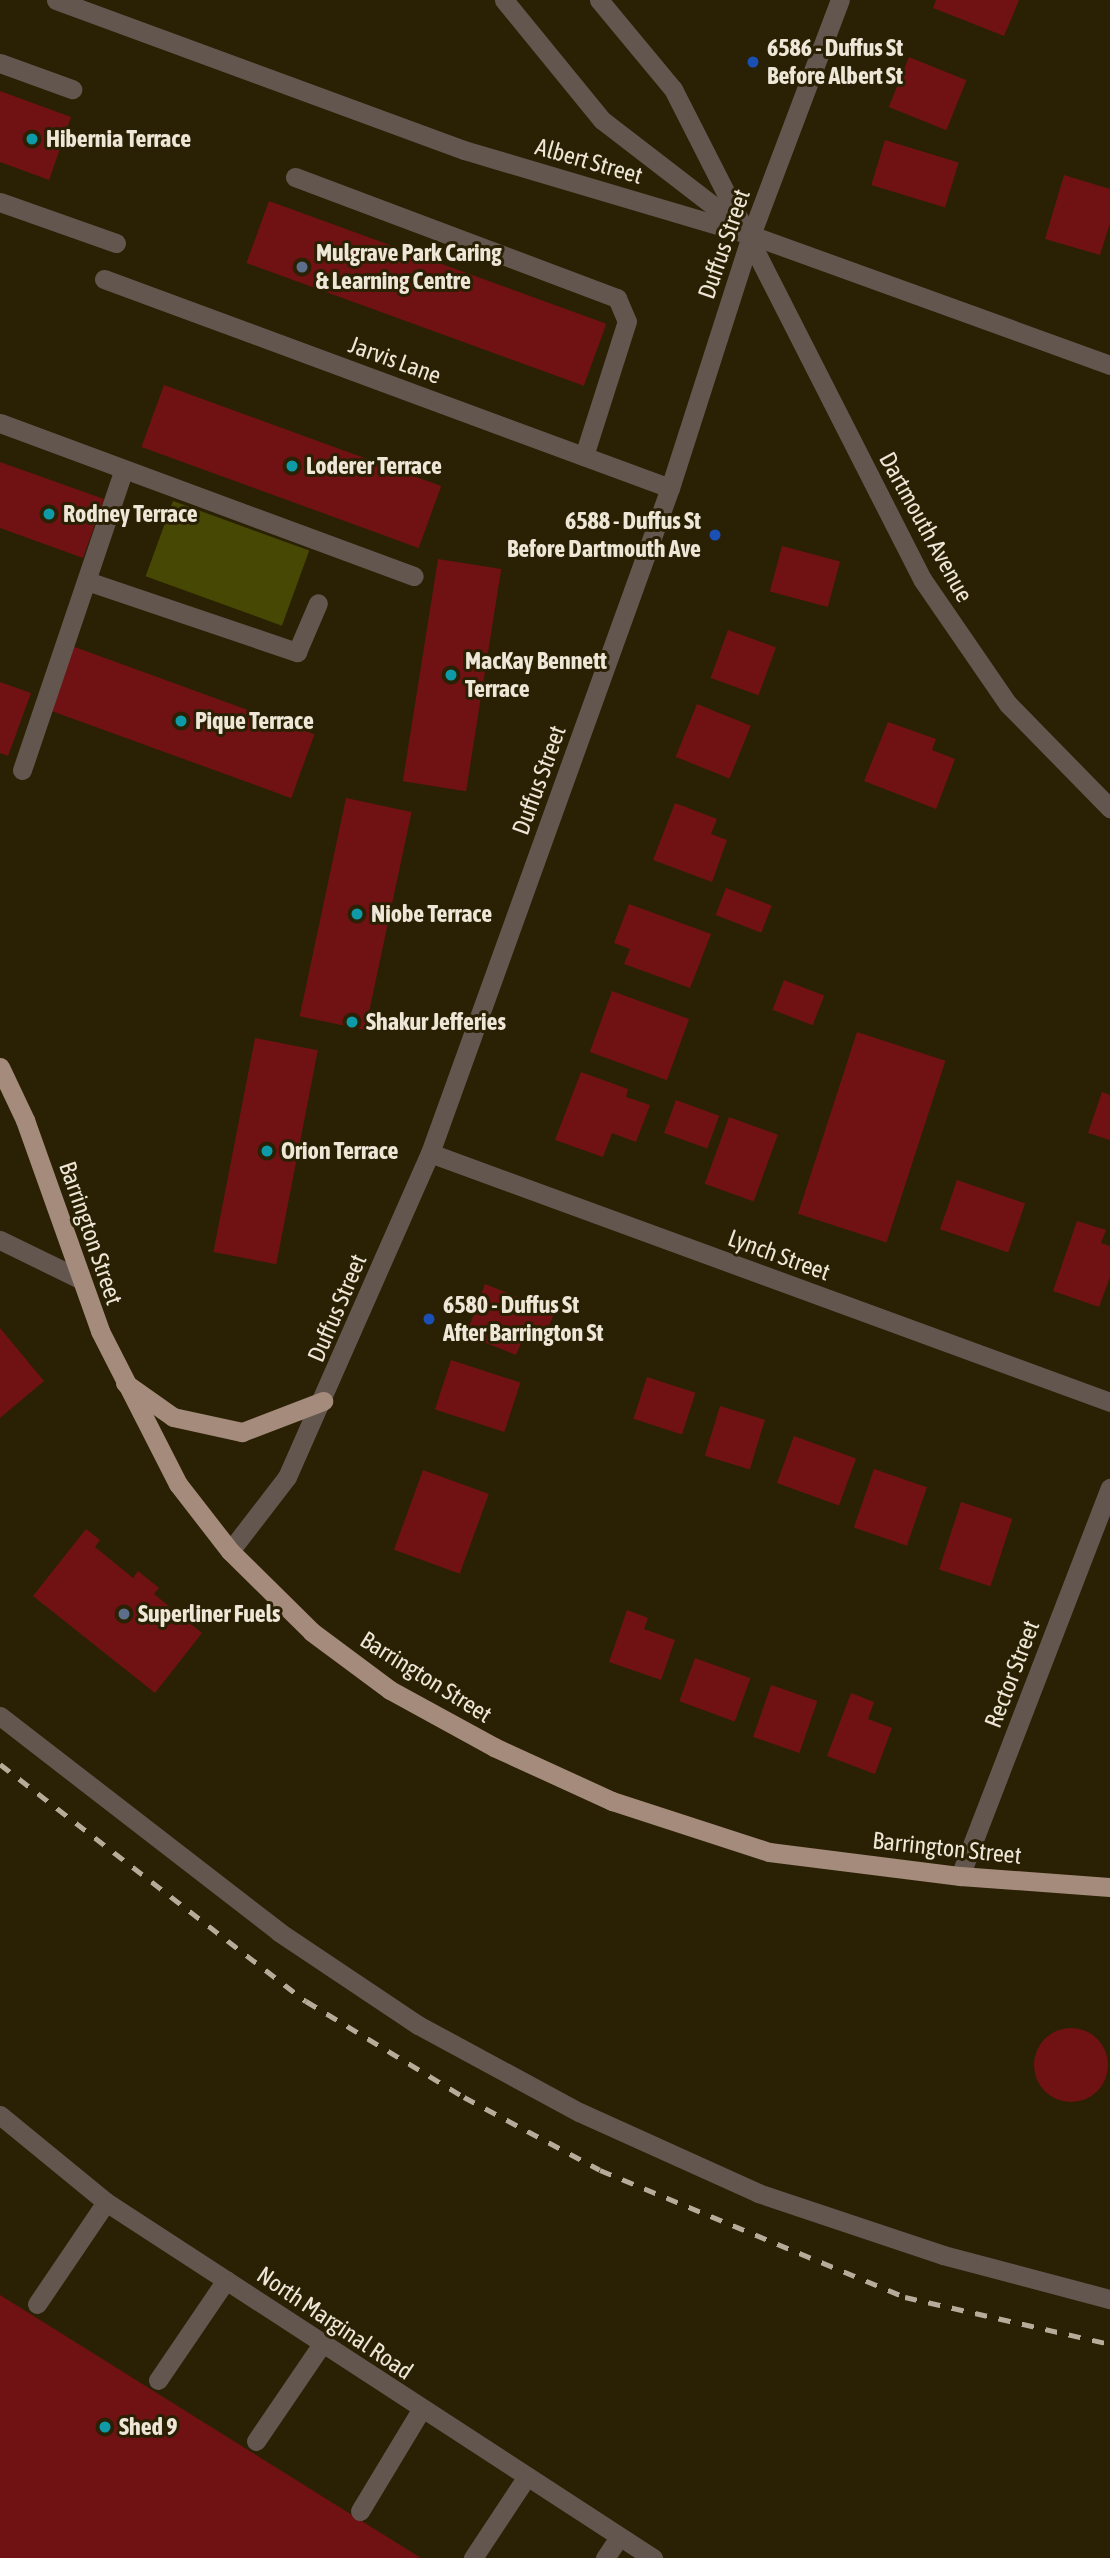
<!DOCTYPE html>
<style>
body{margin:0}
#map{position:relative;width:1110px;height:2558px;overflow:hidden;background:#2a2004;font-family:"Asap Condensed",sans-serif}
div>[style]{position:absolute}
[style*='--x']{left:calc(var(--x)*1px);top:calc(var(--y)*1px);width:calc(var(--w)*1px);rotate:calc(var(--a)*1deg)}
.green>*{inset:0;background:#474804;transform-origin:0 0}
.building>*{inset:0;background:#701213;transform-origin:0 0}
.round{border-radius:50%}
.service>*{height:19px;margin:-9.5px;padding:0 9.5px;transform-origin:9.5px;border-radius:9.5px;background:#63564f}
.minor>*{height:19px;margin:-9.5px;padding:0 9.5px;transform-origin:9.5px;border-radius:9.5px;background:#63564f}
.tertiary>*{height:19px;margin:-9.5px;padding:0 9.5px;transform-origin:9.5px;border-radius:9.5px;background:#63564f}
.primary>*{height:19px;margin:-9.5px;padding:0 9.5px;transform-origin:9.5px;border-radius:9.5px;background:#a58b7c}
.rail>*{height:5px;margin-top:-2.5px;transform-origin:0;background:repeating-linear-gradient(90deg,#b5ad9a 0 12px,transparent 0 24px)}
.dots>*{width:19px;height:19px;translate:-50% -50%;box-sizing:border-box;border:4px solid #2a2004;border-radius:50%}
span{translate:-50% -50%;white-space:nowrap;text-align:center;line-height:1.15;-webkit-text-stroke:6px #2a2004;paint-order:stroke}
.poi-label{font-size:24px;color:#eee7d7;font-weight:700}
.left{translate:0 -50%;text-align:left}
.right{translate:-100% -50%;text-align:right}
.street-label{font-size:24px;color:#eee7d7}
</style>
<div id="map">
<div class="green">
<div style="left:173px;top:501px;width:145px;height:80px;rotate:20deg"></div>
</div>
<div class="building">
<div style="clip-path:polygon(936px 0,1019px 0,1004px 36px,933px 8px)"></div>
<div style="left:909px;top:57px;width:62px;height:54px;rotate:22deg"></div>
<div style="clip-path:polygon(0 91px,71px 117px,49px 180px,0 162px)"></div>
<div style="left:885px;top:140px;width:77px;height:47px;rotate:17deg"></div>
<div style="clip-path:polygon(1064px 175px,1110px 189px,1110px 223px,1100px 255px,1045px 239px)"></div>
<div style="left:269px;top:201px;width:359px;height:66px;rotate:20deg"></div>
<div style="left:164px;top:385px;width:295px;height:66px;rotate:20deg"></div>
<div style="clip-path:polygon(0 462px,104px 499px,83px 558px,0 528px)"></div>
<div style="left:782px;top:546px;width:60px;height:47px;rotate:15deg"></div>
<div style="left:438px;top:559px;width:64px;height:225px;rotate:9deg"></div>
<div style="left:728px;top:630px;width:51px;height:51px;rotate:20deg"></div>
<div style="left:72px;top:646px;width:258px;height:68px;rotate:20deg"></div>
<div style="clip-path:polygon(0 682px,31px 693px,8px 756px,0 753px)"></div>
<div style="left:697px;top:704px;width:58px;height:57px;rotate:22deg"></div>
<div style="clip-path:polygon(888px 722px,936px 739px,932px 750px,955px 759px,936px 809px,864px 781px)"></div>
<div style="left:346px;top:798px;width:67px;height:223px;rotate:12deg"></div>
<div style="clip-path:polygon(675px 803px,717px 819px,711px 834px,727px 840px,712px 882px,653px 860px)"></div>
<div style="left:726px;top:888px;width:49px;height:29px;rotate:21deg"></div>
<div style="clip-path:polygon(629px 904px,711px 934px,690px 988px,624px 964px,630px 949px,614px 943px)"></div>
<div style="left:784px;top:980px;width:43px;height:32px;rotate:21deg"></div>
<div style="left:612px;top:991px;width:82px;height:65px;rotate:20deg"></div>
<div style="left:857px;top:1032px;width:93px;height:191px;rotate:18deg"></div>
<div style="left:255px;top:1038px;width:64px;height:218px;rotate:11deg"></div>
<div style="clip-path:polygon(581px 1072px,628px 1089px,626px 1097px,650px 1105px,636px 1142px,612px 1133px,603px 1157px,555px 1140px)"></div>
<div style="clip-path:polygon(1102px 1092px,1110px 1095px,1110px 1140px,1088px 1133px)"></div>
<div style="left:676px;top:1100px;width:46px;height:35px;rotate:20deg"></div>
<div style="left:729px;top:1117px;width:52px;height:71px;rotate:20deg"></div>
<div style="left:957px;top:1180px;width:72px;height:52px;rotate:19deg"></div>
<div style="clip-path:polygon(1077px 1221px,1106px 1230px,1101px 1243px,1110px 1246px,1110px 1277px,1099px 1307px,1053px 1291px)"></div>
<div style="clip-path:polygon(485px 1284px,555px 1312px,545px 1334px,528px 1327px,516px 1355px,466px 1335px)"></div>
<div style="clip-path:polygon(0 1328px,44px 1381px,0 1418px)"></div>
<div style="left:451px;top:1360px;width:73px;height:52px;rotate:18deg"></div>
<div style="left:647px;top:1377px;width:51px;height:44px;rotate:18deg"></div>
<div style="left:720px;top:1406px;width:47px;height:52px;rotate:17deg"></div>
<div style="left:794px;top:1436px;width:66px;height:50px;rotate:20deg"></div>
<div style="left:874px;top:1469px;width:56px;height:62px;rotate:19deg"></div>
<div style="left:423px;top:1470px;width:70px;height:85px;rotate:20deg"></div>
<div style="left:961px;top:1502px;width:54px;height:71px;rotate:18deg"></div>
<div style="clip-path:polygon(86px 1529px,100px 1540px,95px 1547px,133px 1578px,138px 1571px,159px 1588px,154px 1594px,202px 1633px,155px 1693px,33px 1596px)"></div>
<div style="clip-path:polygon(627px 1610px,648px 1618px,644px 1629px,675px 1640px,661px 1680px,609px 1662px)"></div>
<div style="left:695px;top:1658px;width:59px;height:46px;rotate:20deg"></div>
<div style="left:771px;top:1685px;width:49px;height:55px;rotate:19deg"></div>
<div style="clip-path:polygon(851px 1693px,874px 1702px,868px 1719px,892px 1728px,875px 1774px,827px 1756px)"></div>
<div class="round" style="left:1034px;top:2028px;width:74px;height:74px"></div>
<div style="clip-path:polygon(0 2295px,421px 2558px,0 2558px)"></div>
</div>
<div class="service">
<div style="--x:0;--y:63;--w:77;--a:19.9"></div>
<div style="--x:295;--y:177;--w:344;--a:20.6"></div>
<div style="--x:617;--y:298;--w:25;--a:67"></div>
<div style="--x:627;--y:321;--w:142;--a:107.7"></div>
<div style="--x:0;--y:202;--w:123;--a:19.5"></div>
<div style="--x:104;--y:279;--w:603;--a:20.27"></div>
<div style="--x:0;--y:423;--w:441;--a:20.3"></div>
<div style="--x:87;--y:581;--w:222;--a:18.7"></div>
<div style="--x:297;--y:652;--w:53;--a:-66.8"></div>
<div style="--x:22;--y:770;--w:316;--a:-71.3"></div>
<div style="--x:0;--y:1240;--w:87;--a:26"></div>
<div style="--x:0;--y:1716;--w:353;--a:37.7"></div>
<div style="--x:279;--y:1932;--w:167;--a:33.8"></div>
<div style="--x:418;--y:2025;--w:183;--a:28.4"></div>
<div style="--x:579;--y:2112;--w:196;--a:24.3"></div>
<div style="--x:758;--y:2193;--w:195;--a:18.5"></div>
<div style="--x:943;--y:2255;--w:173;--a:14.8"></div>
<div style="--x:37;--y:2304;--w:123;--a:-55.9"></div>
<div style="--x:158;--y:2380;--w:121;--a:-55.8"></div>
<div style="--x:256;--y:2441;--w:117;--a:-55.8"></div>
<div style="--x:360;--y:2511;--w:118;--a:-58.9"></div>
<div style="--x:473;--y:2558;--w:98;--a:-56.6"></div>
<div style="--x:605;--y:2558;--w:25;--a:-56"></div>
</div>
<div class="minor">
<div style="--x:56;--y:0;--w:435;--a:20.2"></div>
<div style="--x:464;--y:150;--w:299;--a:16.5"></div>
<div style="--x:751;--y:235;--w:382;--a:19.9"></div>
<div style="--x:504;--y:0;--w:155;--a:50.8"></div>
<div style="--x:602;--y:120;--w:177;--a:37.6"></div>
<div style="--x:599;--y:0;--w:116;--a:50.3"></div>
<div style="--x:673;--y:89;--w:550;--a:63.06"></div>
<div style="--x:922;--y:579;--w:152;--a:55.5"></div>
<div style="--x:1008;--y:704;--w:146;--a:45.6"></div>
<div style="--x:430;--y:1153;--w:724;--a:20.11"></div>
<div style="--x:960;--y:1876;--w:416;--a:-68.9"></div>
<div style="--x:0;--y:2115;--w:137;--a:39.4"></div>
<div style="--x:106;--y:2202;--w:653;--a:33.06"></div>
</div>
<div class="tertiary">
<div style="--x:230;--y:1551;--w:93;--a:-52.4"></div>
<div style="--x:287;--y:1477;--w:354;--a:-66.2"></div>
<div style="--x:430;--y:1153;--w:707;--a:-70.16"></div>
<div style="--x:670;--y:488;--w:266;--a:-72.2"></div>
<div style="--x:751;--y:235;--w:251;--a:-69.3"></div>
</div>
<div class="primary">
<div style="--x:0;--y:1067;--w:59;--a:64.7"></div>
<div style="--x:25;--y:1120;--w:224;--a:70.4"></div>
<div style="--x:100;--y:1331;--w:172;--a:63"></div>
<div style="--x:178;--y:1484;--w:85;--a:52.2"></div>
<div style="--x:230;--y:1551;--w:115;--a:44.6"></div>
<div style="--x:312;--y:1632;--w:97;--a:36.6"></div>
<div style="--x:390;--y:1690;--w:119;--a:28.7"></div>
<div style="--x:494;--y:1747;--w:130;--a:24.6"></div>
<div style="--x:612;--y:1801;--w:165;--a:18"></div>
<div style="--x:769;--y:1852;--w:193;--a:7.2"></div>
<div style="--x:960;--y:1876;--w:150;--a:4.2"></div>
<div style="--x:125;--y:1383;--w:59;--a:35.3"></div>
<div style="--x:173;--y:1417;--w:71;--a:12.3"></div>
<div style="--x:242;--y:1432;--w:87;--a:-20.9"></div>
</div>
<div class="rail">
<div style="--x:0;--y:1764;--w:387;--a:37.8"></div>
<div style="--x:306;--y:2001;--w:185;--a:31.3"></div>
<div style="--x:464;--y:2097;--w:154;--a:28.2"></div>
<div style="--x:600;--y:2170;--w:330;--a:22.6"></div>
<div style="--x:905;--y:2297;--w:210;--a:12.9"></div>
</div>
<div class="dots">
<div style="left:753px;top:62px;background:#1a4fb4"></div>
<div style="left:32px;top:139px;background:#0f9aa8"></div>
<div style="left:302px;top:267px;background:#5c6f8a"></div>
<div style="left:292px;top:466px;background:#0f9aa8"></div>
<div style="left:49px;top:514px;background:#0f9aa8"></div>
<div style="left:715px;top:535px;background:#1a4fb4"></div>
<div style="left:451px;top:675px;background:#0f9aa8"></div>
<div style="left:181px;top:721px;background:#0f9aa8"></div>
<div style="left:357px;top:914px;background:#0f9aa8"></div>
<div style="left:352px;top:1022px;background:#0f9aa8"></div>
<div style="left:267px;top:1151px;background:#0f9aa8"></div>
<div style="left:429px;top:1319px;background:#1a4fb4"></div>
<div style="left:124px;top:1614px;background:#5c6f8a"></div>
<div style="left:105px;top:2427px;background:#0f9aa8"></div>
</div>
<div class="poi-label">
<span class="left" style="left:767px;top:62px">6586 - Duffus St<br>Before Albert St</span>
<span class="left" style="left:46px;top:139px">Hibernia Terrace</span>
<span class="left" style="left:316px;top:267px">Mulgrave Park Caring<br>&amp; Learning Centre</span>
<span class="left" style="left:306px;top:466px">Loderer Terrace</span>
<span class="left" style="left:63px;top:514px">Rodney Terrace</span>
<span class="right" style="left:701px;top:535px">6588 - Duffus St<br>Before Dartmouth Ave</span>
<span class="left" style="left:465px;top:675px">MacKay Bennett<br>Terrace</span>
<span class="left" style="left:195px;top:721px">Pique Terrace</span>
<span class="left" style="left:371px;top:914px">Niobe Terrace</span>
<span class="left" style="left:366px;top:1022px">Shakur Jefferies</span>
<span class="left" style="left:281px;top:1151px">Orion Terrace</span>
<span class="left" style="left:443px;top:1319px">6580 - Duffus St<br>After Barrington St</span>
<span class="left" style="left:138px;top:1614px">Superliner Fuels</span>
<span class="left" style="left:119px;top:2427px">Shed 9</span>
</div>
<div class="street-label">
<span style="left:589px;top:161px;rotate:16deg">Albert Street</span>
<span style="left:724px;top:244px;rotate:-71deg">Duffus Street</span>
<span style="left:395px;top:360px;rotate:20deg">Jarvis Lane</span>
<span style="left:926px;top:527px;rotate:61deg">Dartmouth Avenue</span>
<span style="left:539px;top:780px;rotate:-70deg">Duffus Street</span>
<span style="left:91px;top:1233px;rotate:71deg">Barrington Street</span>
<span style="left:779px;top:1255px;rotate:20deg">Lynch Street</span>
<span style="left:337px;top:1308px;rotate:-67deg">Duffus Street</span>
<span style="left:1012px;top:1674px;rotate:-69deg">Rector Street</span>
<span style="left:426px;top:1677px;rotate:32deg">Barrington Street</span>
<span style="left:947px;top:1848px;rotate:6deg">Barrington Street</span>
<span style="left:335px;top:2323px;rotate:34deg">North Marginal Road</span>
</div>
</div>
